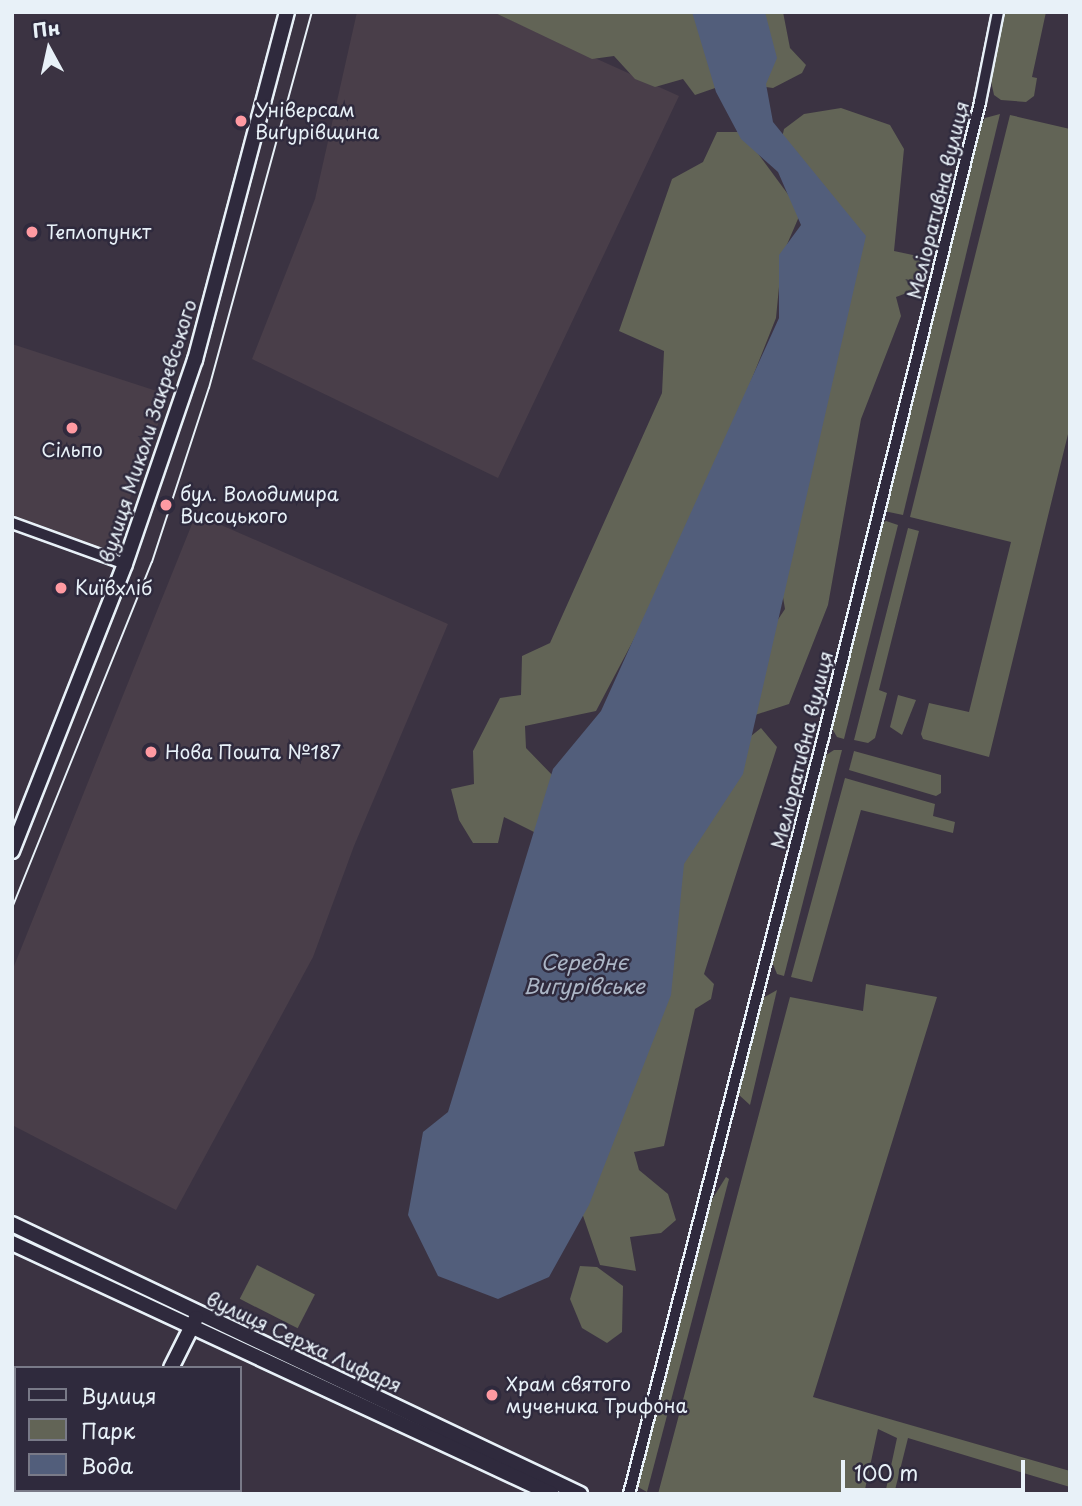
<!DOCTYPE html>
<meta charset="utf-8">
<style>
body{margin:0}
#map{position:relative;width:1082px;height:1506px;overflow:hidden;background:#3b3342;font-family:"Playpen Sans",sans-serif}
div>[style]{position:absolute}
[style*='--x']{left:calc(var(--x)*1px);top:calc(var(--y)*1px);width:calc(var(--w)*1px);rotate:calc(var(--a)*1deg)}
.built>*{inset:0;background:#493e49}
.green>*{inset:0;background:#626456;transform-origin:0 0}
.water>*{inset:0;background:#525e7b}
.roads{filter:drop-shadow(2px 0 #e8f1f8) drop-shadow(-2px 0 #e8f1f8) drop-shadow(0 2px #e8f1f8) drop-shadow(0 -2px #e8f1f8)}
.street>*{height:10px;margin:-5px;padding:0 5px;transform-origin:5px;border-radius:5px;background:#2f2a3d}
.secondary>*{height:14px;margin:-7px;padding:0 7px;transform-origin:7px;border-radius:7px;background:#2f2a3d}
.tram>*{height:2px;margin:-1px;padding:0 1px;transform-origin:1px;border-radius:1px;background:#e8f1f8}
.dots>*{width:19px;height:19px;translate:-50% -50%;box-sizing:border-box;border:4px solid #2f2a3d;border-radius:50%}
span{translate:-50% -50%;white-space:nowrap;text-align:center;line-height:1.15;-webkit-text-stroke:5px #2f2a3d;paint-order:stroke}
.poi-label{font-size:19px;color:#e8f1f8}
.left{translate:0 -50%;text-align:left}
.street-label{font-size:19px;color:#e8f1f8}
.water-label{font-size:21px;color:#acb6c6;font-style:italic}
.frame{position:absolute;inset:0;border:14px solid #e8f1f8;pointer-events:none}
.legend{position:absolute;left:14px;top:1366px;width:228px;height:126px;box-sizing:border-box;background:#2f2a3d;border:2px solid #797a88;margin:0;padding:9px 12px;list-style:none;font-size:21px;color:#e8f1f8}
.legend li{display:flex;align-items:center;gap:14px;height:35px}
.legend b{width:35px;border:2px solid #797a88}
.north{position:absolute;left:14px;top:14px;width:70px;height:70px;-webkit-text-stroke:5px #2f2a3d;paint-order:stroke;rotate:352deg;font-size:19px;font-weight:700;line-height:28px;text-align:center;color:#e8f1f8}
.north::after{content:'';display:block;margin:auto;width:24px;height:32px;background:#e8f1f8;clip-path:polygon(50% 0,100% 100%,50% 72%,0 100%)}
.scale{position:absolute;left:841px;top:1460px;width:184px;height:32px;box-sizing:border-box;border:4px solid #e8f1f8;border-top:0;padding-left:9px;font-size:21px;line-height:24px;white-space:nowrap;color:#e8f1f8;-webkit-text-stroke:5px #2f2a3d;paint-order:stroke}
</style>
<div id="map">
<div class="built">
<div style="clip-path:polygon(357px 12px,493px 12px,679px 96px,498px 478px,252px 359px,315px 199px)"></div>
<div style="clip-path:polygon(12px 344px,169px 395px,109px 554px,12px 518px)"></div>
<div style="clip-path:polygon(196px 514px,448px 624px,354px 846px,313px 957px,176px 1210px,12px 1125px,12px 971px)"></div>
</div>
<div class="green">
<div style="clip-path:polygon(493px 12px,693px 12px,718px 87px,695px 95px,683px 79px,655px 87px,635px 79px,614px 56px,592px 59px)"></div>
<div style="clip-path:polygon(752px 12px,783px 12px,790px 48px,806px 65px,802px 73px,773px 88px,759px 86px)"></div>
<div style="clip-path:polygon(1005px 12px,1046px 12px,1032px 77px,1037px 78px,1034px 96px,1026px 102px,1001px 100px,994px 95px,991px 81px)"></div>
<div style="clip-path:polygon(841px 108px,890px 125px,904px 149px,894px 251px,927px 258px,920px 288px,896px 297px,901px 316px,861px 419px,828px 605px,789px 704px,752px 716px,742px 673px,785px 609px,776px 556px,833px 321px,782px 138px,784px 129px,804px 114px)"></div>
<div style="clip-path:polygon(1000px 114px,903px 515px,884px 511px,975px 136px,985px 118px)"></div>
<div style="clip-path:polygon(1010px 115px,1070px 129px,1070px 426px,989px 757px,923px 739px,921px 734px,929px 703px,969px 712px,1011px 542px,910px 517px)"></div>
<div style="clip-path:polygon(717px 132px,742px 132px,801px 212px,782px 256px,776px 318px,692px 529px,596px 711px,525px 726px,526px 748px,556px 779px,540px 835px,504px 817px,498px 843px,473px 843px,459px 820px,451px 789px,474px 784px,473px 751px,500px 698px,521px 695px,522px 656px,550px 643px,662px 393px,664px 351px,619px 331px,672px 179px,703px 162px)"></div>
<div style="clip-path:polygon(886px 521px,898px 525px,844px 739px,837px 737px,830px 725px,880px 524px)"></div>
<div style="clip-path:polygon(908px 528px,919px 531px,879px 690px,887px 693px,875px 738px,868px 743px,854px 740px)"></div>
<div style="clip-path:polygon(898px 695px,916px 700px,902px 735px,890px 727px)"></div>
<div style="clip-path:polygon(761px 728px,777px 747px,704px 974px,714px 984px,711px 999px,695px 1009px,664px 1146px,634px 1152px,639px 1170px,668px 1194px,676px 1220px,661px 1233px,630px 1237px,636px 1271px,600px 1265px,580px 1207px,679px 844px,730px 753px)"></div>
<div style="clip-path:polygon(834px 750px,842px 750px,784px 976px,777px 974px,771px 959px,823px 757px)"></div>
<div style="clip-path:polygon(854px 751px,941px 775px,941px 793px,936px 796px,849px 770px)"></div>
<div style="clip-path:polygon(845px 778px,935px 804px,933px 816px,955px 822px,953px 833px,861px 810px,812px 982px,791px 977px)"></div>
<div style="clip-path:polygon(866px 984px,937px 997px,813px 1397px,1070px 1471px,1070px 1487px,908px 1438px,894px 1494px,885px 1494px,897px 1438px,878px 1429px,864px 1494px,658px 1494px,790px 997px,863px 1011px)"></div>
<div style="clip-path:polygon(777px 990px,750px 1105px,738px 1094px,761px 999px)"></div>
<div style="clip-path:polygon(726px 1177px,729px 1179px,647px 1492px,638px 1487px,711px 1201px)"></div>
<div style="left:257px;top:1265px;width:65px;height:38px;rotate:27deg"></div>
<div style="clip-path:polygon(580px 1266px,597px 1267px,623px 1286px,622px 1332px,607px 1343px,582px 1328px,570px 1299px)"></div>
</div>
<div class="water">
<div style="clip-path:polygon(692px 12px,765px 12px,777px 58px,766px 84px,773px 122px,866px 236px,743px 774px,684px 864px,671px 995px,589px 1205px,549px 1277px,498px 1299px,438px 1276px,408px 1215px,423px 1132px,448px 1112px,553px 769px,601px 711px,779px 318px,779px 255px,801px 225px,778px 172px,741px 139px,716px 92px)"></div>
</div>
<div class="roads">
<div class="street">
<div style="--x:12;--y:523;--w:120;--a:19.9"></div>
<div style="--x:629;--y:1494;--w:780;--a:-75.61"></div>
<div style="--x:823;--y:738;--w:655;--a:-76.13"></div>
<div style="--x:980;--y:102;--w:92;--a:-78.7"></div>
</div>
<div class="secondary">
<div style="--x:12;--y:851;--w:308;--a:-68.5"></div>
<div style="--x:125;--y:564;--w:216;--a:-71.1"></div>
<div style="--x:195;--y:360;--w:360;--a:-75.2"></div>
<div style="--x:12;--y:1224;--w:629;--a:25.42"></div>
<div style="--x:12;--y:1243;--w:595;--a:24.93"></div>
<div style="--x:171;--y:1368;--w:56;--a:-63.4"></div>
<div style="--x:108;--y:1494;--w:4;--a:-63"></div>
</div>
</div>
<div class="tram">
<div style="--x:12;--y:908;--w:373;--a:-68"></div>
<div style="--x:152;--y:562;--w:183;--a:-71.9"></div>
<div style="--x:209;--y:388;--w:390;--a:-74.7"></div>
</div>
<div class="dots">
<div style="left:241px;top:121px;background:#ff9aa2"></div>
<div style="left:32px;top:232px;background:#ff9aa2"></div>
<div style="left:72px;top:428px;background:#ff9aa2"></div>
<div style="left:166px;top:505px;background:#ff9aa2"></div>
<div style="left:61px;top:588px;background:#ff9aa2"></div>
<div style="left:151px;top:752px;background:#ff9aa2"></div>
<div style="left:492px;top:1395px;background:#ff9aa2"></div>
</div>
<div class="poi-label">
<span class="left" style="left:255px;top:121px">Універсам<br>Виґурівщина</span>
<span class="left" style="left:46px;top:232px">Теплопункт</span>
<span style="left:72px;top:450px">Сільпо</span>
<span class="left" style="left:180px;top:505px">бул. Володимира<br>Висоцького</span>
<span class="left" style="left:75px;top:588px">Київхліб</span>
<span class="left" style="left:165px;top:752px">Нова Пошта №187</span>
<span class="left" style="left:506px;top:1395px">Храм святого<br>мученика Трифона</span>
</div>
<div class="street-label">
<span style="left:938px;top:200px;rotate:-76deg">Меліоративна вулиця</span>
<span style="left:148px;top:431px;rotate:-72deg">вулиця Миколи Закревського</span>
<span style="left:802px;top:750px;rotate:-76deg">Меліоративна вулиця</span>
<span style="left:304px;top:1342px;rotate:25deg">вулиця Сержа Лифаря</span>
</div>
<div class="water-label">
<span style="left:584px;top:973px">Середнє<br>Вигурівське</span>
</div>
<div class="frame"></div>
<ul class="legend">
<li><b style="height:9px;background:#2f2a3d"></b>Вулиця</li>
<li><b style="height:19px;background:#626456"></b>Парк</li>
<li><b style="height:19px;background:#525e7b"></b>Вода</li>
</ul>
<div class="north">Пн</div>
<div class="scale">100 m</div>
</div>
